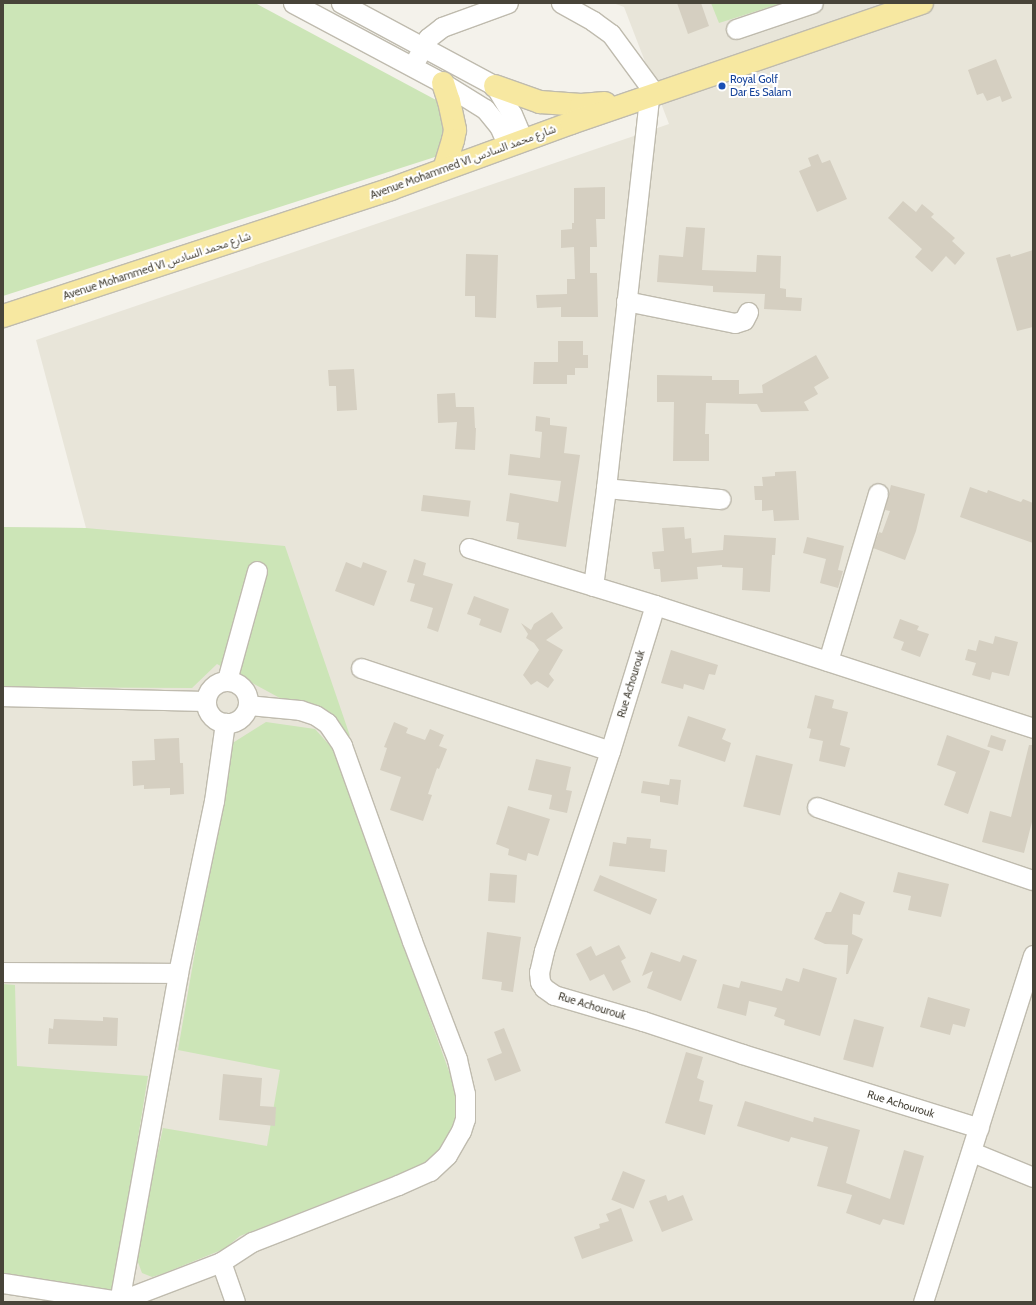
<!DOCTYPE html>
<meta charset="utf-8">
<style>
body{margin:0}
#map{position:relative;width:1036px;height:1305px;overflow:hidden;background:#f4f2eb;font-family:Cabin,"Noto Sans Arabic",sans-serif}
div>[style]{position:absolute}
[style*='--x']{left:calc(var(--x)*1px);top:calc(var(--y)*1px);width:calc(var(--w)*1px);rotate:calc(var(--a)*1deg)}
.residential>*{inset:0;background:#e8e5d9}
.green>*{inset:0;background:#cce5b7}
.building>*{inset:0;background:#d5cfc1;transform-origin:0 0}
.roads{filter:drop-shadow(1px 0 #bfbbae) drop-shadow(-1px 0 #bfbbae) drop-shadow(0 1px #bfbbae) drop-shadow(0 -1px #bfbbae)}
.minor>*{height:19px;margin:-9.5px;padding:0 9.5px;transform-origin:9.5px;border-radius:9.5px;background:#fff}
.minor>.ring{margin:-9.5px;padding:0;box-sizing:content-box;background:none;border:19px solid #fff;border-radius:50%}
.major>*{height:22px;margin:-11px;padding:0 11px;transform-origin:11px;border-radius:11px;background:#f7e8a1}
.dots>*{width:11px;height:11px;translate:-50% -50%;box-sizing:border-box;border:2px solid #fff;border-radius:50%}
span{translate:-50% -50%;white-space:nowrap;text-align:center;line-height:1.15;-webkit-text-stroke:4px #fff;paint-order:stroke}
.transit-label{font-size:11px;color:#164399}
.left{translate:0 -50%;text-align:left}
.street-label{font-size:11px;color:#484439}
.frame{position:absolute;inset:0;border:4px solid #484439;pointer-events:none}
</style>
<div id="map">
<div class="residential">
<div style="clip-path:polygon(613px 3px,1033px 3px,1033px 1302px,3px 1302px,3px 527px,86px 528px,36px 340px,669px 124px,624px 7px)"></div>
</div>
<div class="green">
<div style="clip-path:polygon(3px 3px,255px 3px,436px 100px,450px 125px,438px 156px,3px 296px)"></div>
<div style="clip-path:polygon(711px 3px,782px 3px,719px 23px)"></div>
<div style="clip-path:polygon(3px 527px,86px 528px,285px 546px,350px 736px,217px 664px,192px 688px,3px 687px)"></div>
<div style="clip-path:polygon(266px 722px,315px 729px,333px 749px,460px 1102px,455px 1127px,433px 1158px,414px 1168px,240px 1236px,224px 1249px,162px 1274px,152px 1277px,142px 1273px,135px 1254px,163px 1128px,267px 1146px,280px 1070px,178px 1050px,231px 744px)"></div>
<div style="clip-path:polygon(3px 984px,15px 985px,17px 1066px,148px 1076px,113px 1292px,3px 1275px)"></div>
</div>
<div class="building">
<div style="clip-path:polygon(677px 3px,701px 3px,709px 26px,688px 34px)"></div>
<div style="clip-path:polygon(996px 59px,1012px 98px,1002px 102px,1000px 96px,987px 101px,983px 93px,977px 95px,968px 70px)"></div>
<div style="clip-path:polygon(818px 154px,822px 163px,830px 160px,847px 199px,817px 212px,799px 171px,811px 166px,808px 158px)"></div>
<div style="clip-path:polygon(605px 187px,605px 219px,596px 219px,597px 247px,590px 247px,590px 273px,597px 273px,598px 317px,561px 317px,561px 307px,537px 308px,536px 295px,567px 294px,567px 279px,575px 279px,574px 247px,561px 248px,561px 230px,572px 229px,572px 223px,574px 223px,574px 188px)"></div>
<div style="clip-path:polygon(903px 201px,916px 212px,922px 204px,934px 214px,931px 217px,955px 238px,952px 241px,965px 253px,955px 265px,946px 256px,932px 272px,915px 257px,922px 249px,888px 218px)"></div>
<div style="clip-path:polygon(686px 227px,705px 228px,702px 270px,756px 272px,757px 255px,781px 256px,780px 288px,786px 289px,786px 297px,802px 298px,801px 311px,764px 309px,765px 294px,713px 292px,713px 286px,657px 282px,659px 255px,683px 257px)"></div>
<div style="clip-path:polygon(1033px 250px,1033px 327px,1017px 331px,996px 258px,1010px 254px,1011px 257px)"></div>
<div style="clip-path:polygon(466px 254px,498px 255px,496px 318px,475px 317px,475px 296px,465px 296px)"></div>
<div style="clip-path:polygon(558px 341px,583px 341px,583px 355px,588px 355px,588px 368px,575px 368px,575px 375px,567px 375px,567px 384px,533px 384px,534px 362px,558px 362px)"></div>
<div style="clip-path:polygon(816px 355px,829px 378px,814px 387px,818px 394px,804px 402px,809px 411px,761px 412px,757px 404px,706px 403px,705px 434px,709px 434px,709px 461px,673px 461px,674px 402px,657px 402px,657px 375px,712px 376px,712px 380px,739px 380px,739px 394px,763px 393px,762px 385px)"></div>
<div style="clip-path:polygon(354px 369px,357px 410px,337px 411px,336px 386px,329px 386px,328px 370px)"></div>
<div style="clip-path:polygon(455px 393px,456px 407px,474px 407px,475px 428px,476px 428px,475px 450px,455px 449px,457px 422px,438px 423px,437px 394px)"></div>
<div style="clip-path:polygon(536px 416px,550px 418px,550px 425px,567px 427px,564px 453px,580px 455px,566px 547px,517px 539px,519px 523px,506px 521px,510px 493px,558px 502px,561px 481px,508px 475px,510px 454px,540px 458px,542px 432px,535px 431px)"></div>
<div style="clip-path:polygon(796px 471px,799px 520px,774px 521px,773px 510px,762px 511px,762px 500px,755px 500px,754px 486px,763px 486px,762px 477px,775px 476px,775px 472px)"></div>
<div style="clip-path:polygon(891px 485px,925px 494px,916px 531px,905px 560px,873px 548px,879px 532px,882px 533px,890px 511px,885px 510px)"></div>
<div style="clip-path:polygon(970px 487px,987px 493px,988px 490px,1021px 502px,1023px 499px,1033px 503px,1033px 543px,960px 517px)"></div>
<div style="left:423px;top:495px;width:48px;height:16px;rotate:7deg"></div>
<div style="clip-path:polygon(684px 527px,685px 539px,691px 538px,692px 553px,723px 550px,724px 535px,776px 538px,775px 555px,772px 555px,770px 592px,742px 590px,743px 568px,722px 567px,722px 565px,697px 567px,698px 579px,661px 582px,660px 569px,654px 569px,652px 552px,664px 551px,662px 528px)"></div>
<div style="clip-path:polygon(807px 537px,844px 546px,838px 570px,843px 571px,838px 588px,820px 583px,826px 559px,803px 553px)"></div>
<div style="clip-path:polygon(414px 559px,426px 563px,423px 575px,453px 584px,438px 632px,427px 628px,433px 608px,410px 601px,415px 584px,407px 582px)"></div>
<div style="clip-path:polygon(346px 562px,361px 568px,363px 562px,387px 571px,374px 606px,335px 591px)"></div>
<div style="clip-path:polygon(474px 596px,509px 609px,501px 633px,479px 625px,481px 619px,467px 614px)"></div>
<div style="clip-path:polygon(552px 612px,563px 628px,546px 640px,563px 650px,549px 674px,554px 680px,548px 688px,537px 681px,531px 685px,523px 675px,539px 650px,534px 643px,526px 638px,528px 634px,521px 623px,531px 630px,534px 624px)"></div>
<div style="clip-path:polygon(900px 619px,919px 626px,917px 630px,929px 634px,920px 657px,901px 650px,904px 642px,893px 638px)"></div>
<div style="clip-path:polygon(995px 636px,1018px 642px,1009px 676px,992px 672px,990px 680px,972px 675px,976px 663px,965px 660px,968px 649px,976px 651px,979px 640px,993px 644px)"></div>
<div style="clip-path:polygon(671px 650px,718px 665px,715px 675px,709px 674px,704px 690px,684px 684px,683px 689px,661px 683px)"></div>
<div style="clip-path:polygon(815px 695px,834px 700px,832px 708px,848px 712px,840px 745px,850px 748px,845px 767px,819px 761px,823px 741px,809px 738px,811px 729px,807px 728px)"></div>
<div style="clip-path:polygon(688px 716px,726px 729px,722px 739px,731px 743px,725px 762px,678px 746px)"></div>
<div style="clip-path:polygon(394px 722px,408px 728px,406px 733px,425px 740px,430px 729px,444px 735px,439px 746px,447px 749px,439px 769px,437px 768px,428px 794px,432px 795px,423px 821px,390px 810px,401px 777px,380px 770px,387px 748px,384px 747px)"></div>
<div style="clip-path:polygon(947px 735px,990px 751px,968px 814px,944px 805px,956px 772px,937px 765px)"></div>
<div style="left:991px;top:735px;width:16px;height:12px;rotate:18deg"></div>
<div style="clip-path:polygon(179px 738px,180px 763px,183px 763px,184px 794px,170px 795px,170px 788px,144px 789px,144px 785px,133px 786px,132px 761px,155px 760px,154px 739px)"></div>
<div style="clip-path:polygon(1029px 745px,1033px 745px,1033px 818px,1024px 853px,982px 842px,990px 811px,1011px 817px)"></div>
<div style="left:756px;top:755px;width:38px;height:53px;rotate:14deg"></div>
<div style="clip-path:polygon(536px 759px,571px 767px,566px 790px,572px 791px,567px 813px,549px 809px,552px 795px,528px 790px)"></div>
<div style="clip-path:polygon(670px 779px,681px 780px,678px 805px,660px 802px,660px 796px,641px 793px,643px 781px,669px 785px)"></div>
<div style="clip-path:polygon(508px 806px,550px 819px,538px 856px,528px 853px,526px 861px,508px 855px,509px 849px,496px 844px)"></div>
<div style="clip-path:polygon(627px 837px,651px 839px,650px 848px,667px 850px,665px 872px,609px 866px,613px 842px,626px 844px)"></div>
<div style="clip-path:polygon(898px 872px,949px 884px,941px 917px,908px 910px,911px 896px,893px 892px)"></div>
<div style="left:490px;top:873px;width:27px;height:28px;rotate:4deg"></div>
<div style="left:600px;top:875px;width:62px;height:17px;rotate:23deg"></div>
<div style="clip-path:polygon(840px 892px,865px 902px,860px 915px,853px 914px,852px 934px,863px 939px,848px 974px,846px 974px,848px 945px,825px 944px,814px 939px,826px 912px,831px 912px)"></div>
<div style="clip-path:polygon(487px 932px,521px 937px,513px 992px,501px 990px,502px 982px,482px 979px)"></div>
<div style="clip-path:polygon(619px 945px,626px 958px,621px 961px,631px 982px,613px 991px,604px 974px,590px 981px,576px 954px,591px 946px,596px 956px)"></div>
<div style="clip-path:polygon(651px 952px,680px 962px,683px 955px,697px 960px,681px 1001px,647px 988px,653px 971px,642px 976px)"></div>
<div style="clip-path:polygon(803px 968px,837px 978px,820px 1036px,784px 1025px,785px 1020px,774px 1016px,777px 1008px,749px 1001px,746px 1016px,717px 1008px,723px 984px,739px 988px,741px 981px,782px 991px,786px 978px,799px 982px)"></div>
<div style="clip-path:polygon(928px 997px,970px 1009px,965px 1027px,953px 1024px,950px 1035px,920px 1027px)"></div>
<div style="clip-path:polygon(103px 1017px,118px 1018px,117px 1046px,48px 1044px,49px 1028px,53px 1029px,54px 1019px,103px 1021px)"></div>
<div style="left:854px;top:1019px;width:31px;height:42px;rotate:15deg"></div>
<div style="clip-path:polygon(504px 1028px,521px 1071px,495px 1081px,487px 1059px,502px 1053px,494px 1032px)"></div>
<div style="clip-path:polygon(686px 1052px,703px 1057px,697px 1078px,704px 1081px,699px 1101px,713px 1105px,705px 1135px,665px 1123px)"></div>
<div style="clip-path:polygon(223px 1074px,262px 1078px,260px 1106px,276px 1107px,275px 1126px,219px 1120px)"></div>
<div style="clip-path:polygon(745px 1101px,813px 1122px,814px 1117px,860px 1130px,846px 1183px,890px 1199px,904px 1150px,924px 1156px,904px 1225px,883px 1219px,880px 1225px,846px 1213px,852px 1195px,817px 1186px,828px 1147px,791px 1137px,789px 1142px,737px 1126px)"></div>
<div style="left:623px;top:1171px;width:24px;height:31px;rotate:22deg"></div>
<div style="clip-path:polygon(666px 1195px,668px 1201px,683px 1195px,693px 1220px,662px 1232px,649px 1201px)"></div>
<div style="clip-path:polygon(621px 1208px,633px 1241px,582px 1259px,574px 1237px,600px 1228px,599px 1224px,609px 1221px,606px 1214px)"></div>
</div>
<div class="roads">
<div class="minor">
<div style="--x:293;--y:3;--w:170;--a:28.1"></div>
<div style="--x:443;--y:83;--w:49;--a:31.8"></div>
<div style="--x:485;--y:109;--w:22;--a:51"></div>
<div style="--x:499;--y:126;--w:22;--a:66"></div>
<div style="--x:341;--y:3;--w:175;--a:28.3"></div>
<div style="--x:495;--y:86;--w:33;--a:59"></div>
<div style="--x:512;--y:114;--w:28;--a:67"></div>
<div style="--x:561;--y:3;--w:37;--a:29"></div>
<div style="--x:593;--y:21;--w:22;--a:36"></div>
<div style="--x:611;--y:34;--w:74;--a:53.7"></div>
<div style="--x:736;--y:29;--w:81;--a:-18.7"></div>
<div style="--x:417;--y:58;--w:23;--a:-61"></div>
<div style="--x:428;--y:38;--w:18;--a:-38"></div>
<div style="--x:442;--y:27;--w:70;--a:-20"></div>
<div style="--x:626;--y:301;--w:111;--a:11.4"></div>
<div style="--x:735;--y:323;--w:9;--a:-18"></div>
<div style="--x:744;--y:320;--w:9;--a:-63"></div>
<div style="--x:606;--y:488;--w:115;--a:5.5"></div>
<div style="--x:469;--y:548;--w:195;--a:17"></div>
<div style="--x:655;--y:605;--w:398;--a:18"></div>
<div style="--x:593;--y:586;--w:99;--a:-82.4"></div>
<div style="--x:606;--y:488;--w:394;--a:-83.7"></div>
<div style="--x:655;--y:605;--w:153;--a:107.1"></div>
<div style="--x:610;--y:751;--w:211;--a:108.3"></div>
<div style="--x:544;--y:951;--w:22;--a:103"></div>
<div style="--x:539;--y:972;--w:10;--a:84"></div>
<div style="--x:540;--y:982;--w:7;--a:56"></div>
<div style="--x:544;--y:988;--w:12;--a:35"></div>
<div style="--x:554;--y:995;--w:93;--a:16.3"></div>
<div style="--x:643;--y:1021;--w:104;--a:18.4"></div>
<div style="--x:742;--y:1054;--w:248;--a:17.3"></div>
<div style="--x:828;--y:661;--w:175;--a:-73.4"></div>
<div style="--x:361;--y:668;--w:262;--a:18.4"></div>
<div style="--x:227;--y:680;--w:113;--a:-74.6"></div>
<div class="ring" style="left:206px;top:681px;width:23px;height:23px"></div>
<div style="--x:3;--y:696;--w:203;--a:1.4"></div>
<div style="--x:817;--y:807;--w:228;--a:18.7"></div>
<div style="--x:3;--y:972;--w:175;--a:0.3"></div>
<div style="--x:972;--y:1152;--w:66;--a:22.3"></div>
<div style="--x:221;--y:1262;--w:42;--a:70.7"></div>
<div style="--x:3;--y:1283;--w:117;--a:8.8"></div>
<div style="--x:119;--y:1301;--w:109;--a:-20.9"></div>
<div style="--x:221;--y:1262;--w:37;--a:-33"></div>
<div style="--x:252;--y:1242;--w:157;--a:-21.3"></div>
<div style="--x:398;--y:1185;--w:35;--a:-24"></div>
<div style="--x:430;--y:1171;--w:23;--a:-43"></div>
<div style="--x:447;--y:1155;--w:28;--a:-60"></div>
<div style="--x:461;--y:1131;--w:13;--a:-72"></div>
<div style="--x:465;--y:1119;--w:25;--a:-90"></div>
<div style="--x:465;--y:1094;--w:36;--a:-103"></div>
<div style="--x:457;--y:1059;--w:126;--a:-110.9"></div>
<div style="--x:412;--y:941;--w:208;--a:-109.7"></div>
<div style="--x:342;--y:745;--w:27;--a:-124"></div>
<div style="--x:327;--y:723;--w:14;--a:-146"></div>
<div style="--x:315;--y:715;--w:16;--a:-162"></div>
<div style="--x:300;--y:710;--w:52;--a:-174.5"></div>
<div style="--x:119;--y:1302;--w:334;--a:-79.8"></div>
<div style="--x:178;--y:973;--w:176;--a:-78.2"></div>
<div style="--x:214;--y:801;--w:79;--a:-82"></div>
<div style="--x:923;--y:1302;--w:364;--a:-72.4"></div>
</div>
<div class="major">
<div style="--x:443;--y:83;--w:19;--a:72"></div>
<div style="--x:449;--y:101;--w:30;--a:78"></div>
<div style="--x:455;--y:130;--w:10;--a:101"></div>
<div style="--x:453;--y:140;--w:30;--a:107"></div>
<div style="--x:495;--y:86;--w:48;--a:19.6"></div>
<div style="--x:540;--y:102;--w:41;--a:4.2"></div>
<div style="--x:581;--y:105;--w:24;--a:-5"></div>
<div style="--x:3;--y:316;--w:408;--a:-18.1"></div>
<div style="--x:391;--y:189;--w:192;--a:-20.1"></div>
<div style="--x:571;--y:123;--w:371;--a:-18.9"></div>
</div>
</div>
<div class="dots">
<div style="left:722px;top:86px;background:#1a4fb4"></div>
</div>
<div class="transit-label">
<span class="left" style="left:730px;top:86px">Royal Golf<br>Dar Es Salam</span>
</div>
<div class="street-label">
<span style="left:463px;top:162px;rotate:-20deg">Avenue Mohammed VI شارع محمد السادس</span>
<span style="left:157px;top:266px;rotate:-18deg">Avenue Mohammed VI شارع محمد السادس</span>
<span style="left:631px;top:684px;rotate:-73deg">Rue Achourouk</span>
<span style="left:592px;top:1006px;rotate:17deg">Rue Achourouk</span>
<span style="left:901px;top:1104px;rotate:17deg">Rue Achourouk</span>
</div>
<div class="frame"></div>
</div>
